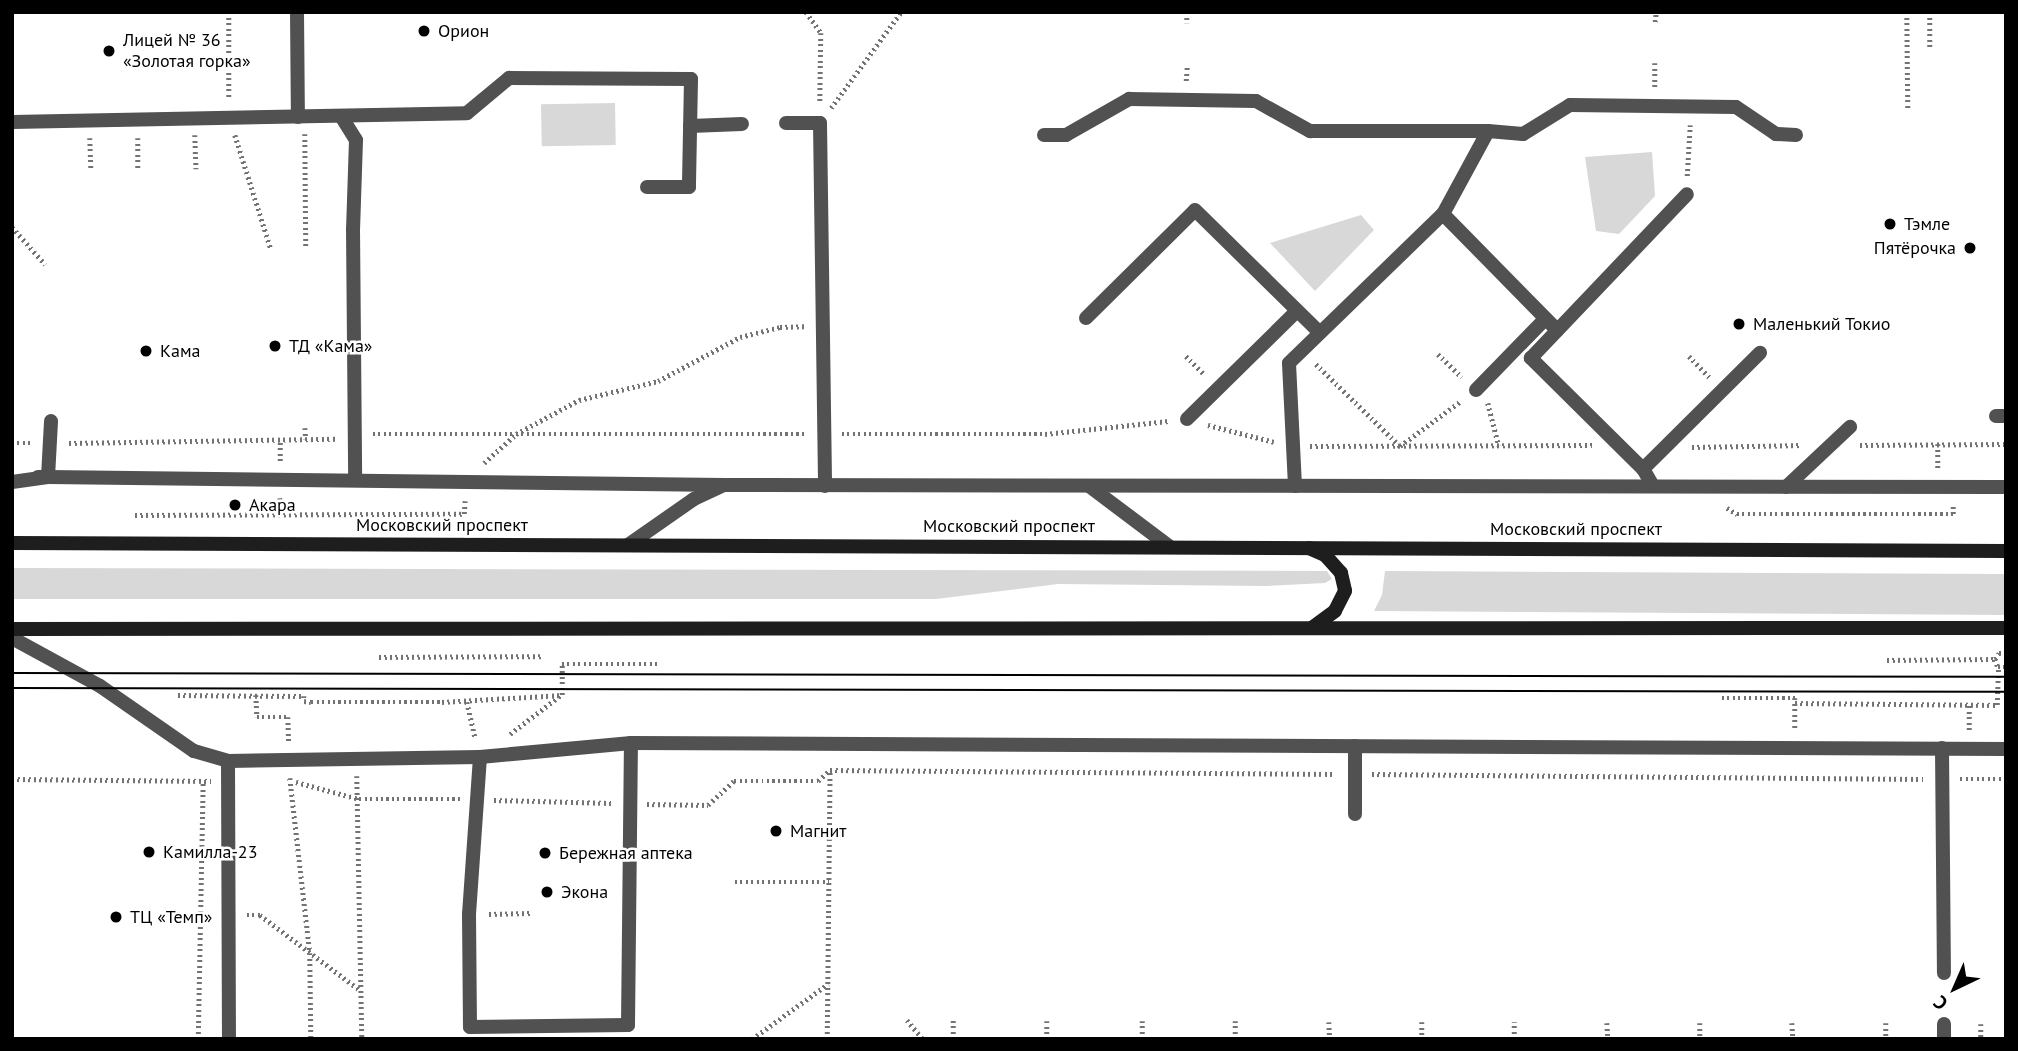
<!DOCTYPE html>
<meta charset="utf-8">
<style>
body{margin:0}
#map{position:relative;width:2018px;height:1051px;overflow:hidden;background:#fff;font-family:"PT Sans",sans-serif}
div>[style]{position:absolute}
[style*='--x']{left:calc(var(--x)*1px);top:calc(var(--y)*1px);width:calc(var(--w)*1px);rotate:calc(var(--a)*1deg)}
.green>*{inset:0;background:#d8d8d8;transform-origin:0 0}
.path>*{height:4.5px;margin-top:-2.25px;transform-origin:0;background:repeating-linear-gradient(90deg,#737373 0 2px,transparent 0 5.5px)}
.lane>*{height:14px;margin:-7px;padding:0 7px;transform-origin:7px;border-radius:7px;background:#515151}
.street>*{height:14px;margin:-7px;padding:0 7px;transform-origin:7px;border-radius:7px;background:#515151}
.secondary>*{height:14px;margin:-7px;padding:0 7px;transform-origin:7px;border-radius:7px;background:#1e1e1e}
.tram>*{height:2px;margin:-1px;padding:0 1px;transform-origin:1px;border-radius:1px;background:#000}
.dots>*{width:19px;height:19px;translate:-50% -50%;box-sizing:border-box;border:4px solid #fff;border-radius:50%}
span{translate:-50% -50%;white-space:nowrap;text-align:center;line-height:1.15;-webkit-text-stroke:5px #fff;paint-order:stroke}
.poi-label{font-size:18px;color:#000}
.left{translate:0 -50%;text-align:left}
.right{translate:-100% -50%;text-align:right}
.street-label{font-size:18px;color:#000}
.frame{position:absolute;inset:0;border:14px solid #000;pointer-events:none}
.north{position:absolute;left:1920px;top:953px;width:70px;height:70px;-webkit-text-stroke:5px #fff;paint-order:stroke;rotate:224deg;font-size:19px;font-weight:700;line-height:28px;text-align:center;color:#000}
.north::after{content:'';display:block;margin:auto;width:24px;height:32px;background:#000;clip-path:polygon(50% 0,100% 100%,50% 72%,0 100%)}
</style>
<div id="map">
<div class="green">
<div style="left:615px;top:103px;width:42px;height:74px;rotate:89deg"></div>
<div style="clip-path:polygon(1652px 152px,1655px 196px,1619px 234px,1596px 231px,1585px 157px)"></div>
<div style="clip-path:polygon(1361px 215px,1374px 230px,1315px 291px,1270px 243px)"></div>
<div style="clip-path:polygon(12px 568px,1327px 571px,1332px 579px,1325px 583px,1266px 586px,1058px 584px,936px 599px,12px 599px)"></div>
<div style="clip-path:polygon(1385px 571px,2006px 574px,2006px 615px,1374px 611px,1382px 595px)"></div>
</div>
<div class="path">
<div style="--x:229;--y:12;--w:87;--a:90"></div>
<div style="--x:806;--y:12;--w:26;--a:54"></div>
<div style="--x:821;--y:33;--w:71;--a:90.8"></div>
<div style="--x:1187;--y:12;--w:11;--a:90"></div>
<div style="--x:1907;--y:12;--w:96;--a:89.4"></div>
<div style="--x:1930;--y:12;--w:35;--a:90"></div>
<div style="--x:1655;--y:22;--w:10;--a:-84"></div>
<div style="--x:1655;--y:63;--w:24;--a:90"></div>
<div style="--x:1186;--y:81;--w:16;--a:-86"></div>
<div style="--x:831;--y:108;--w:119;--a:-53.9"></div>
<div style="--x:305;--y:134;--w:115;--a:89.5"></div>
<div style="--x:195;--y:135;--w:34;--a:88"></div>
<div style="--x:235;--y:135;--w:120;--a:72.5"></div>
<div style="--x:90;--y:138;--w:31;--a:88"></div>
<div style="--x:138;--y:138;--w:31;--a:90"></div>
<div style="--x:1687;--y:176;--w:51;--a:-86.6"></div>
<div style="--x:12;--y:227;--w:50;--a:48.3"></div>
<div style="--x:1438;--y:354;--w:33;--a:44"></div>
<div style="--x:1186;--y:356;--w:27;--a:45"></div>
<div style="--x:1689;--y:356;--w:30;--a:46"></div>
<div style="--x:1316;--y:364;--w:117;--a:44.3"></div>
<div style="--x:1400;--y:446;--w:76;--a:-36.4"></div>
<div style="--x:1488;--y:403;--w:44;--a:75.7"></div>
<div style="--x:1208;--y:425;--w:68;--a:14.4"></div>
<div style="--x:305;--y:428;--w:11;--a:85"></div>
<div style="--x:373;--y:434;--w:432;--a:0"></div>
<div style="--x:842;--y:434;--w:203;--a:0"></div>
<div style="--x:1045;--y:434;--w:124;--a:-6"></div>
<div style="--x:12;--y:443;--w:20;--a:0"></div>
<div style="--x:69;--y:443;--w:268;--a:-0.9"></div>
<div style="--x:1938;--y:444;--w:24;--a:90"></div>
<div style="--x:1860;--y:445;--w:146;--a:-0.4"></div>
<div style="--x:1310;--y:446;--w:282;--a:-0.2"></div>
<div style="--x:1692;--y:447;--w:110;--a:-1"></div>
<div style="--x:280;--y:461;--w:21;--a:-90"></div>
<div style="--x:484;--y:463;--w:43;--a:-42.2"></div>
<div style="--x:516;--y:434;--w:72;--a:-28.4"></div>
<div style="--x:579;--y:400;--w:81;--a:-13.5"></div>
<div style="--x:658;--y:381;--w:93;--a:-28.2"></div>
<div style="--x:740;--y:337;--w:41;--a:-14"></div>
<div style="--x:780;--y:327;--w:25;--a:-2"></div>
<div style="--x:280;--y:498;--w:16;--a:86"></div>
<div style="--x:1727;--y:508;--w:12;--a:31"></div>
<div style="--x:1737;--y:514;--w:216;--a:0"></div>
<div style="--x:1953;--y:514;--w:8;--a:-90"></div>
<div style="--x:135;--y:515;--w:329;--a:-0.2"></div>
<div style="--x:464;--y:514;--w:13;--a:-86"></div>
<div style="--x:379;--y:657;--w:165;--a:-0.3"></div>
<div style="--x:1995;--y:659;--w:7;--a:-56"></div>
<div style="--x:1999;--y:653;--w:7;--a:0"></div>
<div style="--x:1887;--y:660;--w:108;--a:-0.5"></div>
<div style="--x:1995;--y:659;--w:9;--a:69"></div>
<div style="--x:178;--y:695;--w:126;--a:0.5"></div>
<div style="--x:304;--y:696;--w:5;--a:90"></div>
<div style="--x:304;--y:701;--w:7;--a:8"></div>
<div style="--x:311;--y:702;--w:131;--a:0"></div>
<div style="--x:442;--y:702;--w:120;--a:-3.3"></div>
<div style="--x:256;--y:695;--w:22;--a:87"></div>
<div style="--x:257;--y:717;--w:31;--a:0"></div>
<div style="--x:288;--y:717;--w:25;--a:88"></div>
<div style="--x:562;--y:695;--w:31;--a:-90"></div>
<div style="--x:562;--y:664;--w:99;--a:0"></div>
<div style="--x:1722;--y:698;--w:73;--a:0"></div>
<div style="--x:1795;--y:698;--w:31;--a:90"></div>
<div style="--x:467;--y:702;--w:37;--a:77"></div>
<div style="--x:1795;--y:703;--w:202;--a:0.6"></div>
<div style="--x:1997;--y:705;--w:38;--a:-88"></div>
<div style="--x:1998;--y:667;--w:8;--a:0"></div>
<div style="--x:1969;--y:730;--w:25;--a:-90"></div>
<div style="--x:510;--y:734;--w:64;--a:-37.4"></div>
<div style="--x:1372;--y:774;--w:551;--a:0.52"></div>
<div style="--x:357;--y:776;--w:263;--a:88.9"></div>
<div style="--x:290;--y:778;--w:176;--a:83.5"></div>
<div style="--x:310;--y:953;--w:86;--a:89.3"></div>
<div style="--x:12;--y:779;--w:199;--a:0.6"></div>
<div style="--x:1960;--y:779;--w:46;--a:0"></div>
<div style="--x:296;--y:782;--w:65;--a:15.1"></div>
<div style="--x:359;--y:799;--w:101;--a:0"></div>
<div style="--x:494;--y:800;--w:117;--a:1.5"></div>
<div style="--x:647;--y:804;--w:61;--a:0.9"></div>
<div style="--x:708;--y:805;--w:35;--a:-43"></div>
<div style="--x:734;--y:781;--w:84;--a:0"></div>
<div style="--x:818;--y:781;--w:16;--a:-43"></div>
<div style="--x:830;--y:770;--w:506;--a:0.45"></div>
<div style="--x:735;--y:882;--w:94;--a:0"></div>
<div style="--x:489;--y:914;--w:41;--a:-1.4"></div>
<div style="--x:247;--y:915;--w:13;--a:0"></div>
<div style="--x:260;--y:915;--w:125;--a:36.9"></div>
<div style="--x:907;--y:1020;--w:25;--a:50"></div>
<div style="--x:1047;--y:1021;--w:18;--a:90"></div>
<div style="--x:1329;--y:1022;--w:17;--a:87"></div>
<div style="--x:1422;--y:1022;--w:17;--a:90"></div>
<div style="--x:1607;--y:1023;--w:16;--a:86"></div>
<div style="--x:1700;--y:1023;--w:16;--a:90"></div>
<div style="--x:1792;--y:1023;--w:16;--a:86"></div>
<div style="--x:1886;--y:1023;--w:16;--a:90"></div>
<div style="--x:1981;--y:1024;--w:15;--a:90"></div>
<div style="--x:198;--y:1039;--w:258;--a:-88.9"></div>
<div style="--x:752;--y:1039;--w:94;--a:-35.9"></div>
<div style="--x:827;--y:1039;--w:269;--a:-89.4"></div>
<div style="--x:953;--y:1039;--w:19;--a:-90"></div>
<div style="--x:1142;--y:1039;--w:18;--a:-90"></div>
<div style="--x:1235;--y:1039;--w:18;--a:-90"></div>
<div style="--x:1514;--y:1039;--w:17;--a:-90"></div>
</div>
<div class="lane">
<div style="--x:297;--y:12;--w:105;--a:89.5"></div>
<div style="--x:341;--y:116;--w:28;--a:58"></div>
<div style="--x:356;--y:140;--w:89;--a:91.9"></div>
<div style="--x:353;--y:229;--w:251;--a:89.5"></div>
<div style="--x:12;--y:122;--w:455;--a:-1.1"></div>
<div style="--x:467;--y:113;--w:55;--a:-39.8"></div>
<div style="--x:509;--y:78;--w:182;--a:0.3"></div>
<div style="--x:691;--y:79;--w:108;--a:91.1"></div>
<div style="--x:689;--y:187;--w:42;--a:180"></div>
<div style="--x:786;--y:123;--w:34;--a:0"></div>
<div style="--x:820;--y:123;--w:363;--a:89.2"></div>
<div style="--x:690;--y:126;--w:52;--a:-2.2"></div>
<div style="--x:1044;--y:135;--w:22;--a:0"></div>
<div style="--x:1066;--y:135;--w:73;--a:-29.7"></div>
<div style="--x:1129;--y:99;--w:127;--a:0.9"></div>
<div style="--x:1256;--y:101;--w:62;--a:29.1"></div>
<div style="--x:1310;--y:131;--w:178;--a:0"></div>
<div style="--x:1488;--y:131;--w:35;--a:5"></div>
<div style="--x:1523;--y:134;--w:55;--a:-31.7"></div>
<div style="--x:1570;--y:105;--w:166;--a:0.7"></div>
<div style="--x:1736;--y:107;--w:48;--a:34"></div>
<div style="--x:1776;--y:134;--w:20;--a:3"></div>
<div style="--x:1443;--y:214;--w:94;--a:-61.5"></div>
<div style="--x:1086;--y:318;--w:153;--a:-44.7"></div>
<div style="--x:1195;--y:210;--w:174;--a:44.5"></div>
<div style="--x:1476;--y:390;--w:99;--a:-45.8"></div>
<div style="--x:1996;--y:416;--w:10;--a:0"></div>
<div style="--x:1187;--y:419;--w:154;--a:-44.5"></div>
<div style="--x:1643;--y:469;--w:165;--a:-44.8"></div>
<div style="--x:38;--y:477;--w:10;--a:0"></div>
<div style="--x:48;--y:477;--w:56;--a:-86.9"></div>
<div style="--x:1295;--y:486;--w:123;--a:-92.8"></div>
<div style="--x:1289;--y:363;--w:214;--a:-44.1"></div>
<div style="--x:1443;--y:214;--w:163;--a:45.5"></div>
<div style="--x:1653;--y:486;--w:20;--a:-120"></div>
<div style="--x:1643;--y:469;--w:158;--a:-135.3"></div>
<div style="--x:1531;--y:358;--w:226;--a:-46.4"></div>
<div style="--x:1786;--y:487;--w:88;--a:-43.2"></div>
<div style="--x:1355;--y:746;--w:68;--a:90"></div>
<div style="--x:1942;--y:748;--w:225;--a:89.5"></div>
<div style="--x:480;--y:757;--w:157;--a:94"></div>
<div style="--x:469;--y:914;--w:113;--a:89.5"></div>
<div style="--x:470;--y:1027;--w:158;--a:-0.7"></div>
<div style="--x:628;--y:1025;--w:282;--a:-89.4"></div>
<div style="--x:1944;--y:1024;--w:15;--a:90"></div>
</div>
<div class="street">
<div style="--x:12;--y:482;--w:36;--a:-8"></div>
<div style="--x:48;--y:477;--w:677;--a:0.68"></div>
<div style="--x:725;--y:485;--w:1281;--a:0.09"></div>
<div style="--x:1089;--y:486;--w:100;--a:36.9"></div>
<div style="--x:628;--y:545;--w:80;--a:-34.9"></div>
<div style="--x:694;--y:499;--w:29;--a:-25"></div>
<div style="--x:12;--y:638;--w:100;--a:28.6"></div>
<div style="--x:100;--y:686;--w:114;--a:34.7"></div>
<div style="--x:194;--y:751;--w:35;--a:16"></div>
<div style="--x:228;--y:761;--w:252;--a:-0.9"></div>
<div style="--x:480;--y:757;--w:152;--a:-5.3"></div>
<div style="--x:631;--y:743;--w:1375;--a:0.25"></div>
<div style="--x:228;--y:761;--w:278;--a:89.8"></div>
</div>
<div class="secondary">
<div style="--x:12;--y:543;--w:1994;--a:0.23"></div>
<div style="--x:1309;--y:548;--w:17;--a:24"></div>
<div style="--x:1325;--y:555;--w:24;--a:48"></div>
<div style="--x:1341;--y:573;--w:18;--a:77"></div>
<div style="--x:1345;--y:591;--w:22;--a:117"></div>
<div style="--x:1335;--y:611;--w:29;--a:144"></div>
<div style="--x:12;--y:629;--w:1994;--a:-0.03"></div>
</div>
<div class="tram">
<div style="--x:12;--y:673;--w:1994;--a:0.11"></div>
<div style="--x:12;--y:688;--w:1994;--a:0.11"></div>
</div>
<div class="dots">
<div style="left:424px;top:31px;background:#000"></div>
<div style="left:109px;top:51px;background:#000"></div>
<div style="left:1890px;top:224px;background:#000"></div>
<div style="left:1970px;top:248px;background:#000"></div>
<div style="left:1739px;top:324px;background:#000"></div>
<div style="left:275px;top:346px;background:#000"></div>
<div style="left:146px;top:351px;background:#000"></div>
<div style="left:235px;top:505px;background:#000"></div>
<div style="left:776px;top:831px;background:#000"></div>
<div style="left:149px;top:852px;background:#000"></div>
<div style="left:545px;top:853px;background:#000"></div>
<div style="left:547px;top:892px;background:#000"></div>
<div style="left:116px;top:917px;background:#000"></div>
</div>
<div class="poi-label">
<span class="left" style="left:438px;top:31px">Орион</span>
<span class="left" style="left:123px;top:51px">Лицей № 36<br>«Золотая горка»</span>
<span class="left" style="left:1904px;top:224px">Тэмле</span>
<span class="right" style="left:1956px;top:248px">Пятёрочка</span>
<span class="left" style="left:1753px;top:324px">Маленький Токио</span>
<span class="left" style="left:289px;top:346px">ТД «Кама»</span>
<span class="left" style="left:160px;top:351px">Кама</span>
<span class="left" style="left:249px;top:505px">Акара</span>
<span class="left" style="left:790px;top:831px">Магнит</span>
<span class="left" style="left:163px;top:852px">Камилла-23</span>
<span class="left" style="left:559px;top:853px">Бережная аптека</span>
<span class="left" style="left:561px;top:892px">Экона</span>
<span class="left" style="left:130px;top:917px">ТЦ «Темп»</span>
</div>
<div class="street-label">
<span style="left:442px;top:525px">Московский проспект</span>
<span style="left:1009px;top:526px">Московский проспект</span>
<span style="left:1576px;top:529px">Московский проспект</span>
</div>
<div class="frame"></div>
<div class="north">С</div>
</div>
